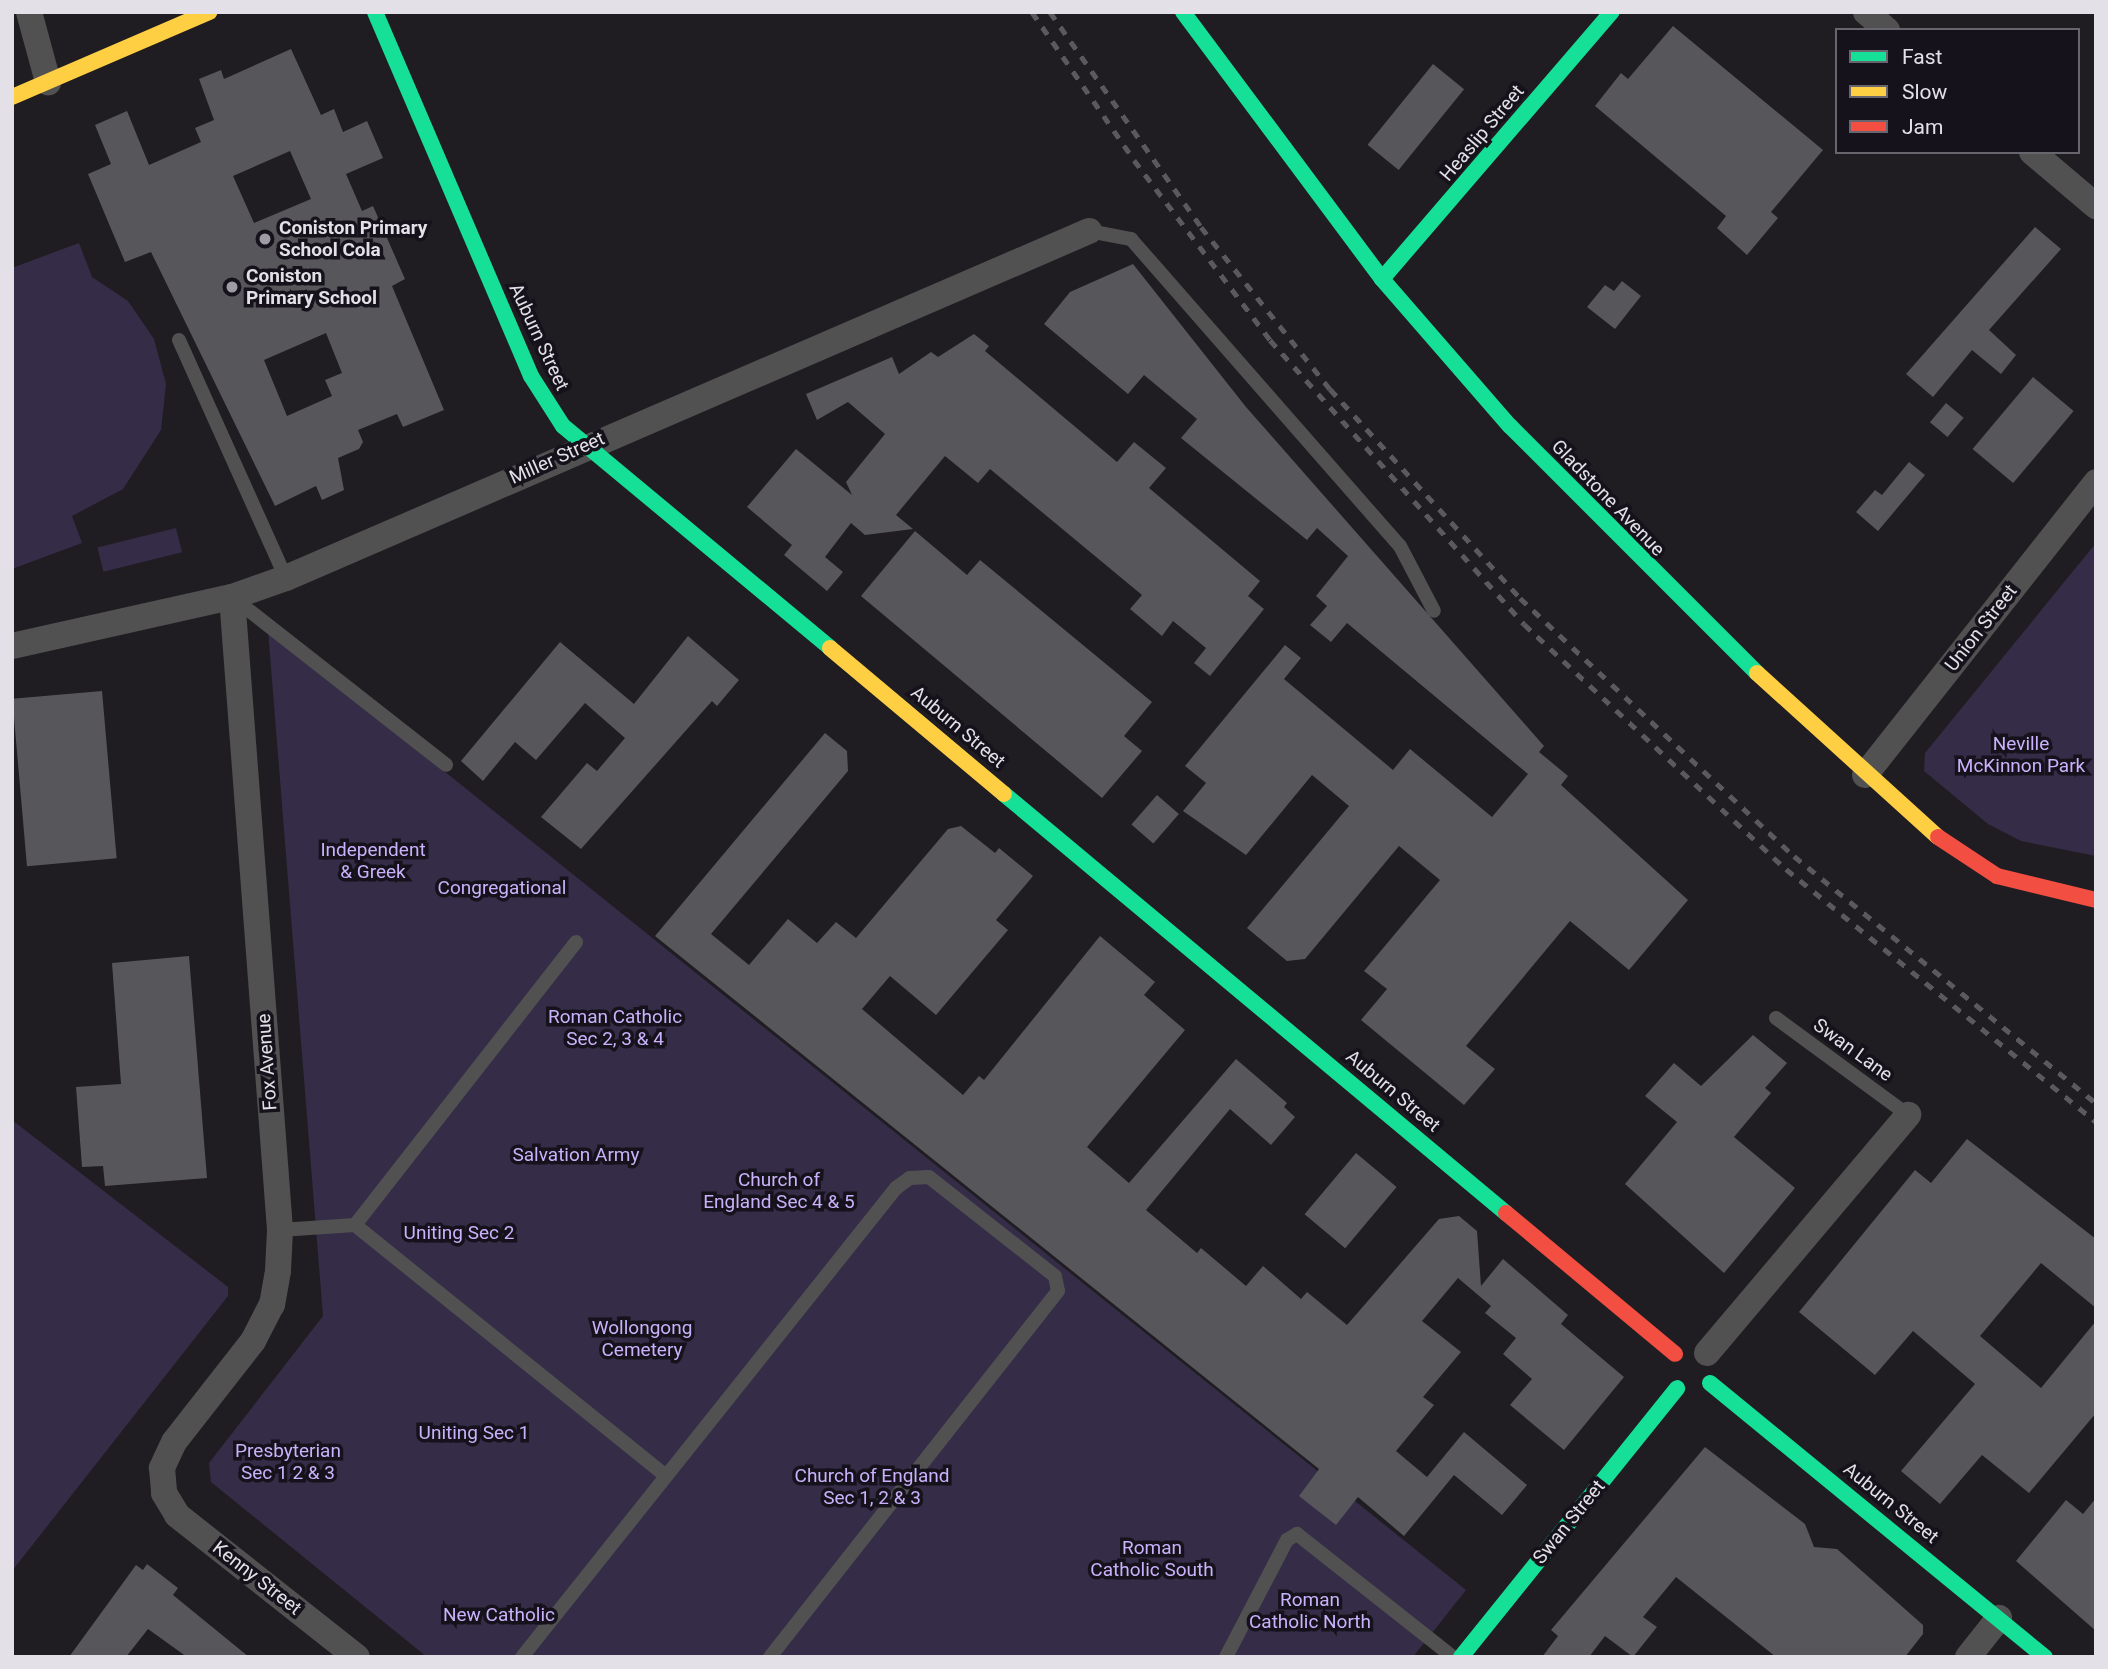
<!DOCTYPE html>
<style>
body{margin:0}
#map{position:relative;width:2108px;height:1669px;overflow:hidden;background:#1f1d22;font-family:Roboto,sans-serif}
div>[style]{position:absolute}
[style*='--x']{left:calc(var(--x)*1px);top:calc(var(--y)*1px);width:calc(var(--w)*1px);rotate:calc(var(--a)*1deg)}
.green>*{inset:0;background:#352c47;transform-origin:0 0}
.building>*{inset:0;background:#57565a;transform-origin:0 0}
.lane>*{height:14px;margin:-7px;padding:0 7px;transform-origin:7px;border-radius:7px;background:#525151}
.street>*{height:26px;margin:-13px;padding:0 13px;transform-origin:13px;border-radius:13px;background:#525151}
.fast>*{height:16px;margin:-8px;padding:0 8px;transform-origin:8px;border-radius:8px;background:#16e098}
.slow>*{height:16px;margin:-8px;padding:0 8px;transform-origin:8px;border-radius:8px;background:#ffcf43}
.jam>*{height:16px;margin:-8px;padding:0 8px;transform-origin:8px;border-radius:8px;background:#f24e42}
.rail>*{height:5px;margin-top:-2.5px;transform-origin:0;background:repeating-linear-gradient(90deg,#5b595c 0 9px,transparent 0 18px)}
.dots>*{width:19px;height:19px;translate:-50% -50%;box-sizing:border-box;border:4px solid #15121b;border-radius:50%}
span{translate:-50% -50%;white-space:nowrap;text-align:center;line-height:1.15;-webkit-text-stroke:7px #15121b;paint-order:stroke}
.street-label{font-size:19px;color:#e3e1e7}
.poi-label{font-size:19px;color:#e3e1e7;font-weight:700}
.left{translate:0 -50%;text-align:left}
.park-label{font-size:19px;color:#c9b1fb}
.frame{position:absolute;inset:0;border:14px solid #e3e1e7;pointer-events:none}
.legend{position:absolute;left:1835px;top:28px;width:245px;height:126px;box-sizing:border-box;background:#15121b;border:2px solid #67656d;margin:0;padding:9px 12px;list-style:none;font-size:21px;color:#e3e1e7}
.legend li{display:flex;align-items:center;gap:14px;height:35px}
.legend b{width:35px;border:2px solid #67656d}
</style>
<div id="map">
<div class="green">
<div style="clip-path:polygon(79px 243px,92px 277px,128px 301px,154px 339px,166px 384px,161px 430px,123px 489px,72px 516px,82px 543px,12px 569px,12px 268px)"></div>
<div style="left:176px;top:528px;width:25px;height:81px;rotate:76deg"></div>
<div style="clip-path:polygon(2096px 543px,2096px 856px,2021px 841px,1988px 824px,1924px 771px,1925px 753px)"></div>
<div style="clip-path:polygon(268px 630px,1466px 1590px,1413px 1657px,427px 1657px,211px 1482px,209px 1463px,323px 1316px)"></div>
<div style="clip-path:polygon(12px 1120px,228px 1287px,228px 1296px,12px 1571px)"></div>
</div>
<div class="building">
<div style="clip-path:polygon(1673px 26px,1823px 150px,1771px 212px,1778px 218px,1747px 255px,1717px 228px,1726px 216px,1595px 106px,1621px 73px,1628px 79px)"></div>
<div style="clip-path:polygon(evenodd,291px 49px,321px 115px,334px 109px,343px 132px,367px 121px,383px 158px,346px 174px,362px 211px,373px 206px,405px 279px,392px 286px,444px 410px,403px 427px,397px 414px,358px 430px,363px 442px,359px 449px,338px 458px,344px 490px,322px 500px,316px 486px,275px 506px,151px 252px,125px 262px,88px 174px,111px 164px,95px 125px,127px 111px,149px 165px,201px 142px,195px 128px,214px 120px,199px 79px,221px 70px,224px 79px,291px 49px,290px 151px,311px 199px,254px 223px,233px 176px,290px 151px,291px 49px,326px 333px,342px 373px,325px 380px,332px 396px,287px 416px,264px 360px,326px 333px)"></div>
<div style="left:1433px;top:64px;width:40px;height:104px;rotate:39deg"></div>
<div style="clip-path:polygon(2035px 227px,2061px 249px,1989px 330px,2016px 355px,2001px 374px,1972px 350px,1933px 397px,1906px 374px)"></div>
<div style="clip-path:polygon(1133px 264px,1246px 407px,1544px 746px,1539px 752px,1568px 776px,1561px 785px,1688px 900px,1629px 970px,1570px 921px,1466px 1046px,1495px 1069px,1464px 1105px,1361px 1020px,1387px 989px,1364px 971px,1440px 880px,1399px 846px,1305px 959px,1287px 961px,1247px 928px,1349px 806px,1312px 775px,1246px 855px,1183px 811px,1206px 783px,1185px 766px,1285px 645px,1301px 658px,1284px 679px,1393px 770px,1410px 749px,1492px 817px,1528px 774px,1347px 623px,1331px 642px,1310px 625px,1327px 606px,1316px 596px,1348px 556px,1317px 528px,1307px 540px,1181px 438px,1197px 419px,1144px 375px,1128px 394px,1044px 324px,1070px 292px)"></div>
<div style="clip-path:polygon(1622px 281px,1641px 296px,1615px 329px,1587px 307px,1605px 285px,1614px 291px)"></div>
<div style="clip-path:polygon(974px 334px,989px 346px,985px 351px,1117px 462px,1134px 442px,1166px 468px,1149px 488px,1260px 581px,1248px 596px,1264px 609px,1210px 676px,1194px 663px,1206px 648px,1173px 621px,1162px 636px,1130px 609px,1142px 595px,990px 469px,978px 483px,945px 456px,896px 515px,913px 529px,865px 535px,851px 523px,825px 557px,843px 572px,827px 591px,784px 555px,792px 545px,747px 507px,796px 449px,852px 495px,846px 482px,885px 434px,848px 402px,817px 420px,806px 394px,892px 357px,899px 374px,931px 352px,938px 357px)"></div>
<div style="left:2033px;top:377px;width:53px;height:94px;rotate:40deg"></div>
<div style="left:1946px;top:403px;width:23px;height:25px;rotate:40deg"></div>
<div style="clip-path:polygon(1909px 462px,1925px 475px,1878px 531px,1856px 512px,1875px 490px,1882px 495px)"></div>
<div style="clip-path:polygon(915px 531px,967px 575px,980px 560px,1152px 702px,1124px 736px,1142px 751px,1102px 798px,861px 596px)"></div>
<div style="clip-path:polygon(688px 636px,739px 680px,717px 706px,712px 701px,581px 849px,541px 817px,587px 763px,597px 771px,625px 738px,585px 703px,536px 760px,515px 742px,483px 781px,461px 761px,560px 642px,634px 704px)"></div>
<div style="left:102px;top:691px;width:168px;height:90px;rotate:85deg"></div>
<div style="clip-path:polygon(825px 733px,847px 751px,848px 771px,711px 934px,749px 965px,788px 919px,817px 943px,836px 922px,856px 938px,948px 829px,961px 826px,995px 853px,999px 848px,1033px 876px,996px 920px,1008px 930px,936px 1015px,890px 976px,862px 1009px,963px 1095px,979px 1076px,984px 1080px,1100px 936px,1155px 982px,1144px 995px,1185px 1030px,1087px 1147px,1129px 1183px,1236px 1059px,1287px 1103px,1284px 1107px,1295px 1117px,1271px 1145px,1230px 1109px,1146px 1210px,1197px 1253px,1201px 1248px,1246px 1286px,1263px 1266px,1301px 1299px,1307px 1292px,1347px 1325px,1439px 1219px,1459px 1216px,1477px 1231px,1481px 1286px,1503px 1259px,1568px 1315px,1561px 1324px,1624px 1377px,1564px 1450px,1510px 1405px,1532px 1379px,1503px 1354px,1516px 1338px,1485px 1313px,1491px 1306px,1458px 1278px,1422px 1321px,1461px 1352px,1423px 1397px,1434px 1405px,1396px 1451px,1427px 1477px,1464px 1432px,1527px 1485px,1502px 1515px,1454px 1475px,1404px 1536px,1358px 1497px,1336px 1525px,1299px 1496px,1319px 1469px,655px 936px)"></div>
<div style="left:1157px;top:795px;width:29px;height:39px;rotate:41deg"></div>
<div style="clip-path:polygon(189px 956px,207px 1178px,105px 1186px,103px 1166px,82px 1167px,76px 1087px,121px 1084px,112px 963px)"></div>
<div style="clip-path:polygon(1753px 1035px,1787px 1063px,1765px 1088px,1771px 1093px,1734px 1137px,1795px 1188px,1724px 1273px,1625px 1184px,1677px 1122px,1645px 1096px,1674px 1063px,1701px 1086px)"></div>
<div style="clip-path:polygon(1967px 1139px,2096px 1239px,2096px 1308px,2041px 1263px,1980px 1336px,2041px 1388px,2096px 1321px,2096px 1413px,2029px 1493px,1982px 1455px,1940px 1504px,1901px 1471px,1975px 1384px,1913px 1331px,1875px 1375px,1799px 1312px,1915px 1170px,1931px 1183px)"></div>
<div style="left:1356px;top:1153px;width:53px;height:80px;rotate:40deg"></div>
<div style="clip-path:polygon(1705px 1447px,1805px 1524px,1814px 1547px,1837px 1549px,1923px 1625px,1923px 1634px,1905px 1657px,1776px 1657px,1676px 1577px,1643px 1617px,1657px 1627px,1633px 1657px,1605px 1636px,1589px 1657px,1542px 1657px,1558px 1636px,1551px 1630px)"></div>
<div style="clip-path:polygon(2096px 1498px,2096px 1631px,2016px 1561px,2066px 1500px,2083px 1514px)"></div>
<div style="clip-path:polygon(147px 1564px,178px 1588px,173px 1595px,249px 1657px,187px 1657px,148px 1629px,126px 1657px,69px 1657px,136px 1565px,143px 1570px)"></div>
</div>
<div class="lane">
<div style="--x:1089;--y:231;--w:43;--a:10.8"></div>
<div style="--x:1131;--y:239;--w:408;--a:48.8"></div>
<div style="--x:1400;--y:546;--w:73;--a:62.4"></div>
<div style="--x:179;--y:340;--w:261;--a:65.8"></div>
<div style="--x:232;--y:597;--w:272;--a:38.1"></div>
<div style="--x:1776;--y:1018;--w:164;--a:36.3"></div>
<div style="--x:355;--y:1225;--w:359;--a:-52"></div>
<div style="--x:280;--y:1230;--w:75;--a:-3.8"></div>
<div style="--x:355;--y:1225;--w:398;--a:38.9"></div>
<div style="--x:522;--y:1657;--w:600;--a:-51.43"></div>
<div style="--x:896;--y:1188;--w:17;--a:-36"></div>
<div style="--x:910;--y:1178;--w:19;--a:-3"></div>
<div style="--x:929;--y:1177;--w:160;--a:38.2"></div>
<div style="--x:1055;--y:1276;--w:15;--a:79"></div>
<div style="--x:1058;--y:1291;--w:466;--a:128.2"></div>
<div style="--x:1226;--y:1657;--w:132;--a:-62.5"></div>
<div style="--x:1287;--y:1540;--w:12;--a:-31"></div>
<div style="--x:1297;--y:1534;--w:199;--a:38.3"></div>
</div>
<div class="street">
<div style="--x:29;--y:12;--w:73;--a:74.8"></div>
<div style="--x:1866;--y:12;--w:28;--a:41"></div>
<div style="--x:2032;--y:152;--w:84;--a:40.2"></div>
<div style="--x:232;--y:597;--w:635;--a:85.66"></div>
<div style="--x:280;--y:1230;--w:41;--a:92.8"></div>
<div style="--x:278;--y:1271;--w:34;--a:100"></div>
<div style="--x:272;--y:1304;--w:42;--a:117.2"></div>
<div style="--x:253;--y:1341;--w:128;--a:128"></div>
<div style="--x:174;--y:1442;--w:29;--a:115"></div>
<div style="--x:162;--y:1468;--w:25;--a:85"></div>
<div style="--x:164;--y:1493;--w:26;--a:59"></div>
<div style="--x:177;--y:1515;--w:229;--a:38.3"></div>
<div style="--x:12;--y:646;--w:225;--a:-12.6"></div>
<div style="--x:232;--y:597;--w:57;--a:-19.4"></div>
<div style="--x:286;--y:578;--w:875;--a:-23.37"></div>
<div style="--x:1865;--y:775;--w:373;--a:-51.7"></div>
<div style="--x:1707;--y:1353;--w:312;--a:-49.8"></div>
<div style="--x:1968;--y:1657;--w:50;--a:-51.5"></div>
</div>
<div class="fast">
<div style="--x:375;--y:12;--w:396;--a:66.8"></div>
<div style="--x:531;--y:376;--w:59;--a:57.4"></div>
<div style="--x:563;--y:426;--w:347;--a:39.7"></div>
<div style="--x:1183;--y:12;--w:333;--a:53.3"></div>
<div style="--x:1382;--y:279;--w:195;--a:49"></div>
<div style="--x:1510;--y:426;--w:349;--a:45"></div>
<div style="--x:1382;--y:279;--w:352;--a:-49.3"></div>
<div style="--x:1004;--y:794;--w:654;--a:39.85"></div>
<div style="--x:1710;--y:1383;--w:433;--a:39.3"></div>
<div style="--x:1461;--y:1657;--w:345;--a:-51.2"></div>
</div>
<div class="slow">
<div style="--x:12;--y:97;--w:215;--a:-23.3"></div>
<div style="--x:830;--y:648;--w:227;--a:40"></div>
<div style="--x:1757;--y:673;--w:244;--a:42.2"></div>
</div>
<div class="jam">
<div style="--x:1938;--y:837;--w:71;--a:33.5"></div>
<div style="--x:1997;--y:876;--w:102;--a:13.6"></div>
<div style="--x:1506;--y:1213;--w:220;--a:39.8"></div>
</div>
<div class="rail">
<div style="--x:1032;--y:12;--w:180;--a:55.4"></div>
<div style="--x:1134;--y:160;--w:226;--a:52.9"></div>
<div style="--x:1270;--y:340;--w:381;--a:48.2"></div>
<div style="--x:1524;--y:624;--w:359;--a:43.1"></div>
<div style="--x:1786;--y:869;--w:400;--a:39.2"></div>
<div style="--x:1050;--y:12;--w:263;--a:54.9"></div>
<div style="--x:1201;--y:227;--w:207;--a:51.5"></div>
<div style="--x:1330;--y:389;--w:282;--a:47.7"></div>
<div style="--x:1520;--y:598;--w:376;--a:43.3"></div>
<div style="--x:1794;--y:856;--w:390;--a:39.3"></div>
</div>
<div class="dots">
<div style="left:265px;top:239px;background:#9e9ca2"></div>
<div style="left:232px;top:287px;background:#9e9ca2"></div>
</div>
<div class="street-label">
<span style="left:1482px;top:133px;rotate:-50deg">Heaslip Street</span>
<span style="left:539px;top:337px;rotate:65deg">Auburn Street</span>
<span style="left:557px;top:458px;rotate:-24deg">Miller Street</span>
<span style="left:1608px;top:498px;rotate:46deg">Gladstone Avenue</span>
<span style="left:1981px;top:628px;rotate:-52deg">Union Street</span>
<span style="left:958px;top:727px;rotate:40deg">Auburn Street</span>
<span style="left:1853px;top:1050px;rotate:36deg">Swan Lane</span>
<span style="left:267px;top:1062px;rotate:-94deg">Fox Avenue</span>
<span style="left:1393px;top:1091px;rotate:40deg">Auburn Street</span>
<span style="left:1891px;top:1503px;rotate:39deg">Auburn Street</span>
<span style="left:1569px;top:1522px;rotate:-51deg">Swan Street</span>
<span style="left:257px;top:1578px;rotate:38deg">Kenny Street</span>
</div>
<div class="poi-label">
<span class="left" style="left:279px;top:239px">Coniston Primary<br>School Cola</span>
<span class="left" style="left:246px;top:287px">Coniston<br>Primary School</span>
</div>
<div class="park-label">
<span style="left:2021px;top:755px">Neville<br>McKinnon Park</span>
<span style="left:373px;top:861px">Independent<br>&amp; Greek</span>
<span style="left:502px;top:888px">Congregational</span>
<span style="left:615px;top:1028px">Roman Catholic<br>Sec 2, 3 &amp; 4</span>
<span style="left:576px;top:1155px">Salvation Army</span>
<span style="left:779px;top:1191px">Church of<br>England Sec 4 &amp; 5</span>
<span style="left:459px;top:1233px">Uniting Sec 2</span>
<span style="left:642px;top:1339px">Wollongong<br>Cemetery</span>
<span style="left:474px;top:1433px">Uniting Sec 1</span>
<span style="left:288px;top:1462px">Presbyterian<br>Sec 1 2 &amp; 3</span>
<span style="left:872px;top:1487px">Church of England<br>Sec 1, 2 &amp; 3</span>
<span style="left:1152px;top:1559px">Roman<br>Catholic South</span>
<span style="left:1310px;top:1611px">Roman<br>Catholic North</span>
<span style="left:499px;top:1615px">New Catholic</span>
</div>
<div class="frame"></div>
<ul class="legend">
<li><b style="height:9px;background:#16e098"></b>Fast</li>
<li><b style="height:9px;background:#ffcf43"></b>Slow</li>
<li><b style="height:9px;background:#f24e42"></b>Jam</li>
</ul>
</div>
